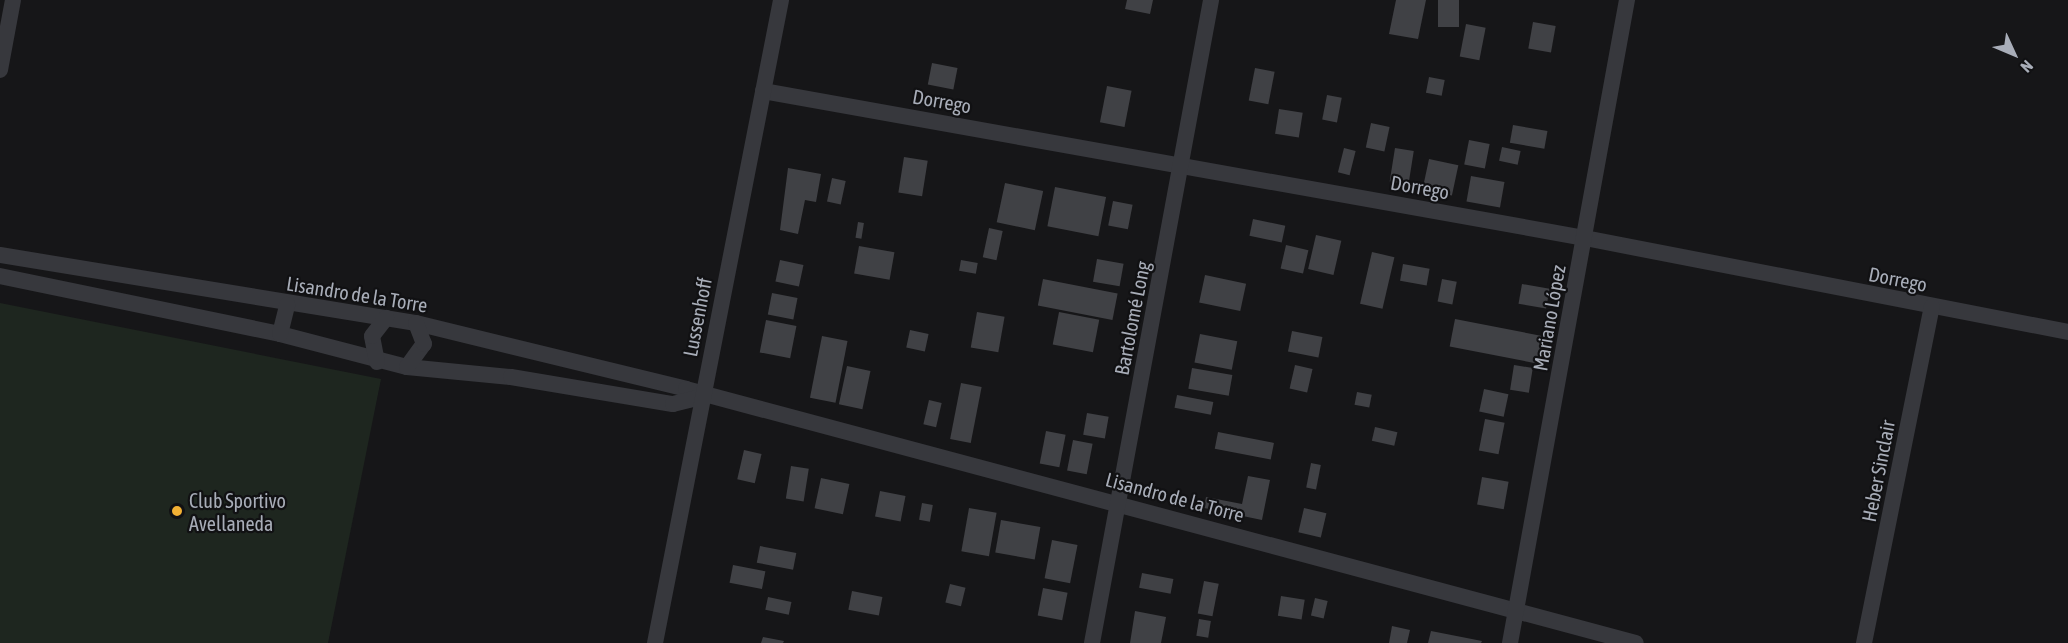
<!DOCTYPE html>
<meta charset="utf-8">
<style>
body{margin:0}
#map{position:relative;width:2068px;height:643px;overflow:hidden;background:#161618;font-family:"Asap Condensed",sans-serif}
div>[style]{position:absolute}
[style*='--x']{left:calc(var(--x)*1px);top:calc(var(--y)*1px);width:calc(var(--w)*1px);rotate:calc(var(--a)*1deg)}
.green>*{inset:0;background:#1e261f}
.building>*{inset:0;background:#404145;transform-origin:0 0}
.minor>*{height:16px;margin:-8px;padding:0 8px;transform-origin:8px;border-radius:8px;background:#37383d}
.dots>*{width:16px;height:16px;translate:-50% -50%;box-sizing:border-box;border:3px solid #111113;border-radius:50%}
span{translate:-50% -50%;white-space:nowrap;text-align:center;line-height:1.15;-webkit-text-stroke:4.5px #111113;paint-order:stroke}
.street-label{font-size:20px;color:#a8adb8}
.poi-label{font-size:20px;color:#a8adb8}
.left{translate:0 -50%;text-align:left}
.north{position:absolute;left:1984px;top:24px;width:60px;height:60px;-webkit-text-stroke:4px #111113;paint-order:stroke;rotate:134deg;font-size:16px;font-weight:700;line-height:24px;text-align:center;color:#a8adb8}
.north::after{content:'';display:block;margin:auto;width:21px;height:27px;background:#a8adb8;clip-path:polygon(50% 0,100% 100%,50% 72%,0 100%)}
</style>
<div id="map">
<div class="green">
<div style="clip-path:polygon(0 303px,381px 379px,328px 643px,0 643px)"></div>
</div>
<div class="building">
<div style="clip-path:polygon(1127px 0,1153px 0,1150px 14px,1125px 9px)"></div>
<div style="clip-path:polygon(1396px 0,1426px 0,1418px 39px,1389px 34px)"></div>
<div style="left:1438px;top:0;width:21px;height:27px"></div>
<div style="left:1533px;top:22px;width:23px;height:27px;rotate:10deg"></div>
<div style="left:1466px;top:24px;width:20px;height:33px;rotate:11deg"></div>
<div style="left:932px;top:63px;width:26px;height:22px;rotate:11deg"></div>
<div style="left:1255px;top:68px;width:20px;height:33px;rotate:11deg"></div>
<div style="left:1429px;top:77px;width:16px;height:16px;rotate:11deg"></div>
<div style="left:1107px;top:86px;width:25px;height:37px;rotate:11deg"></div>
<div style="left:1327px;top:95px;width:15px;height:25px;rotate:11deg"></div>
<div style="left:1279px;top:109px;width:24px;height:25px;rotate:9deg"></div>
<div style="left:1371px;top:123px;width:19px;height:25px;rotate:12deg"></div>
<div style="left:1513px;top:125px;width:35px;height:18px;rotate:10deg"></div>
<div style="left:1469px;top:140px;width:21px;height:25px;rotate:11deg"></div>
<div style="left:1502px;top:147px;width:19px;height:14px;rotate:12deg"></div>
<div style="left:1344px;top:148px;width:12px;height:25px;rotate:14deg"></div>
<div style="left:1395px;top:148px;width:19px;height:34px;rotate:9deg"></div>
<div style="left:904px;top:157px;width:24px;height:36px;rotate:9deg"></div>
<div style="left:1429px;top:159px;width:30px;height:31px;rotate:12deg"></div>
<div style="clip-path:polygon(788px 168px,821px 174px,816px 202px,805px 200px,798px 234px,780px 230px)"></div>
<div style="left:1471px;top:176px;width:34px;height:26px;rotate:10deg"></div>
<div style="left:832px;top:178px;width:14px;height:24px;rotate:12deg"></div>
<div style="left:1005px;top:183px;width:39px;height:40px;rotate:12deg"></div>
<div style="left:1055px;top:187px;width:52px;height:40px;rotate:11deg"></div>
<div style="left:1113px;top:201px;width:20px;height:25px;rotate:11deg"></div>
<div style="left:1253px;top:219px;width:33px;height:17px;rotate:12deg"></div>
<div style="left:858px;top:222px;width:6px;height:16px;rotate:9deg"></div>
<div style="left:989px;top:228px;width:14px;height:30px;rotate:12deg"></div>
<div style="left:1316px;top:235px;width:26px;height:35px;rotate:13deg"></div>
<div style="left:1286px;top:245px;width:23px;height:24px;rotate:13deg"></div>
<div style="left:859px;top:246px;width:36px;height:28px;rotate:10deg"></div>
<div style="left:1372px;top:252px;width:23px;height:53px;rotate:13deg"></div>
<div style="left:1097px;top:259px;width:27px;height:23px;rotate:10deg"></div>
<div style="left:780px;top:260px;width:24px;height:22px;rotate:12deg"></div>
<div style="left:961px;top:260px;width:17px;height:11px;rotate:10deg"></div>
<div style="left:1403px;top:264px;width:27px;height:17px;rotate:10deg"></div>
<div style="left:1205px;top:275px;width:42px;height:28px;rotate:12deg"></div>
<div style="left:1043px;top:279px;width:76px;height:27px;rotate:11deg"></div>
<div style="left:1442px;top:279px;width:15px;height:23px;rotate:11deg"></div>
<div style="left:1522px;top:284px;width:28px;height:20px;rotate:10deg"></div>
<div style="left:772px;top:293px;width:26px;height:22px;rotate:11deg"></div>
<div style="left:977px;top:312px;width:28px;height:36px;rotate:10deg"></div>
<div style="left:1059px;top:312px;width:41px;height:33px;rotate:11deg"></div>
<div style="left:1455px;top:319px;width:90px;height:28px;rotate:11deg"></div>
<div style="left:766px;top:320px;width:31px;height:33px;rotate:11deg"></div>
<div style="left:910px;top:330px;width:19px;height:18px;rotate:12deg"></div>
<div style="left:1292px;top:331px;width:31px;height:21px;rotate:11deg"></div>
<div style="left:1200px;top:334px;width:38px;height:29px;rotate:11deg"></div>
<div style="left:822px;top:336px;width:26px;height:63px;rotate:11deg"></div>
<div style="left:1295px;top:365px;width:18px;height:24px;rotate:13deg"></div>
<div style="left:1514px;top:365px;width:19px;height:25px;rotate:9deg"></div>
<div style="left:847px;top:366px;width:24px;height:39px;rotate:12deg"></div>
<div style="left:1192px;top:368px;width:41px;height:21px;rotate:10deg"></div>
<div style="left:961px;top:383px;width:21px;height:57px;rotate:11deg"></div>
<div style="left:1484px;top:389px;width:25px;height:23px;rotate:12deg"></div>
<div style="left:1357px;top:392px;width:15px;height:13px;rotate:11deg"></div>
<div style="left:1177px;top:395px;width:37px;height:13px;rotate:11deg"></div>
<div style="left:929px;top:400px;width:13px;height:25px;rotate:13deg"></div>
<div style="left:1087px;top:413px;width:22px;height:22px;rotate:10deg"></div>
<div style="left:1485px;top:419px;width:20px;height:32px;rotate:11deg"></div>
<div style="left:1375px;top:427px;width:23px;height:14px;rotate:13deg"></div>
<div style="left:1046px;top:431px;width:20px;height:33px;rotate:11deg"></div>
<div style="left:1218px;top:432px;width:57px;height:17px;rotate:11deg"></div>
<div style="left:1073px;top:440px;width:20px;height:31px;rotate:11deg"></div>
<div style="left:744px;top:450px;width:18px;height:30px;rotate:13deg"></div>
<div style="left:1311px;top:463px;width:10px;height:25px;rotate:11deg"></div>
<div style="left:791px;top:466px;width:18px;height:33px;rotate:9deg"></div>
<div style="clip-path:polygon(1248px 476px,1270px 480px,1262px 520px,1204px 508px,1206px 497px,1242px 504px)"></div>
<div style="left:1482px;top:477px;width:27px;height:28px;rotate:10deg"></div>
<div style="left:821px;top:478px;width:29px;height:31px;rotate:12deg"></div>
<div style="left:880px;top:491px;width:26px;height:26px;rotate:11deg"></div>
<div style="left:922px;top:503px;width:11px;height:17px;rotate:10deg"></div>
<div style="left:969px;top:508px;width:28px;height:44px;rotate:10deg"></div>
<div style="left:1304px;top:508px;width:23px;height:25px;rotate:13deg"></div>
<div style="left:1001px;top:520px;width:40px;height:33px;rotate:10deg"></div>
<div style="left:1052px;top:540px;width:26px;height:39px;rotate:11deg"></div>
<div style="left:760px;top:546px;width:37px;height:17px;rotate:11deg"></div>
<div style="left:733px;top:565px;width:33px;height:18px;rotate:11deg"></div>
<div style="left:1142px;top:573px;width:32px;height:15px;rotate:11deg"></div>
<div style="left:1204px;top:581px;width:15px;height:33px;rotate:11deg"></div>
<div style="left:950px;top:584px;width:16px;height:19px;rotate:14deg"></div>
<div style="left:1043px;top:588px;width:25px;height:28px;rotate:11deg"></div>
<div style="left:852px;top:591px;width:31px;height:19px;rotate:11deg"></div>
<div style="left:1281px;top:596px;width:24px;height:20px;rotate:9deg"></div>
<div style="left:768px;top:597px;width:24px;height:13px;rotate:12deg"></div>
<div style="left:1315px;top:598px;width:13px;height:18px;rotate:13deg"></div>
<div style="clip-path:polygon(1135px 611px,1166px 617px,1161px 643px,1130px 643px)"></div>
<div style="left:1199px;top:619px;width:12px;height:17px;rotate:9deg"></div>
<div style="clip-path:polygon(1392px 626px,1410px 630px,1407px 643px,1389px 643px)"></div>
<div style="clip-path:polygon(1431px 631px,1482px 641px,1481px 643px,1428px 643px)"></div>
<div style="clip-path:polygon(763px 637px,784px 641px,783px 643px,761px 643px)"></div>
</div>
<div class="minor">
<div style="--x:0;--y:70;--w:71;--a:-79.5"></div>
<div style="--x:763;--y:91;--w:835;--a:10.14"></div>
<div style="--x:1585;--y:238;--w:492;--a:11"></div>
<div style="--x:0;--y:255;--w:422;--a:9.3"></div>
<div style="--x:416;--y:323;--w:278;--a:13.7"></div>
<div style="--x:686;--y:389;--w:983;--a:14.97"></div>
<div style="--x:0;--y:276;--w:286;--a:11.7"></div>
<div style="--x:280;--y:334;--w:131;--a:14.6"></div>
<div style="--x:407;--y:367;--w:104;--a:5.5"></div>
<div style="--x:511;--y:377;--w:164;--a:9.5"></div>
<div style="--x:673;--y:404;--w:30;--a:-14"></div>
<div style="--x:280;--y:334;--w:30;--a:-76"></div>
<div style="--x:377;--y:362;--w:26;--a:-101"></div>
<div style="--x:372;--y:336;--w:23;--a:-52"></div>
<div style="--x:407;--y:367;--w:29;--a:-54"></div>
<div style="--x:424;--y:344;--w:22;--a:-111"></div>
<div style="--x:655;--y:643;--w:655;--a:-78.91"></div>
<div style="--x:1092;--y:643;--w:654;--a:-79.51"></div>
<div style="--x:1510;--y:643;--w:654;--a:-79.69"></div>
<div style="--x:1864;--y:643;--w:343;--a:-78.6"></div>
</div>
<div class="dots">
<div style="left:177px;top:511px;background:#f2b134"></div>
</div>
<div class="street-label">
<span style="left:942px;top:101px;rotate:10deg">Dorrego</span>
<span style="left:1420px;top:187px;rotate:10deg">Dorrego</span>
<span style="left:1898px;top:279px;rotate:11deg">Dorrego</span>
<span style="left:357px;top:294px;rotate:9deg">Lisandro de la Torre</span>
<span style="left:697px;top:317px;rotate:-79deg">Lussenhoff</span>
<span style="left:1132px;top:318px;rotate:-79deg">Bartolomé Long</span>
<span style="left:1549px;top:318px;rotate:-80deg">Mariano López</span>
<span style="left:1878px;top:471px;rotate:-79deg">Heber Sinclair</span>
<span style="left:1175px;top:497px;rotate:15deg">Lisandro de la Torre</span>
</div>
<div class="poi-label">
<span class="left" style="left:189px;top:512px">Club Sportivo<br>Avellaneda</span>
</div>
<div class="north">N</div>
</div>
